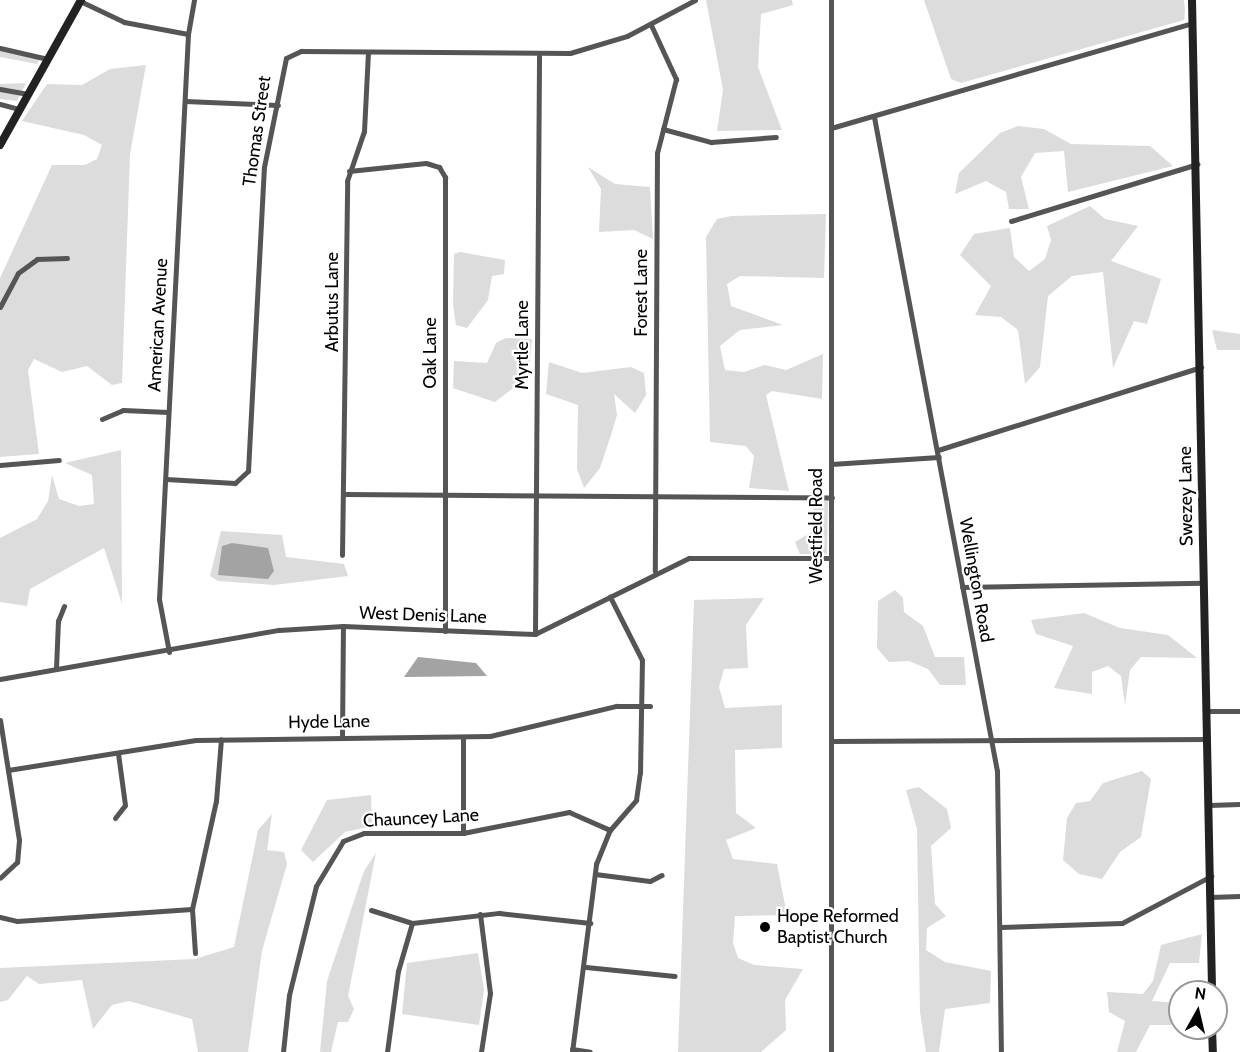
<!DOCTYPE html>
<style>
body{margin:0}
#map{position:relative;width:1240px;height:1052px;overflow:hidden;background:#fff;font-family:Cabin,sans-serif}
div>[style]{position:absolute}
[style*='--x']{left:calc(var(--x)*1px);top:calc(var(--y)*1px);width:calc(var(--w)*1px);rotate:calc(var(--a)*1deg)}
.green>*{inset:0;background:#dcdcdc}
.water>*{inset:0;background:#a3a3a3}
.street>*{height:5px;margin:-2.5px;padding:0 2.5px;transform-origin:2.5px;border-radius:2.5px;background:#555}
.secondary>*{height:8px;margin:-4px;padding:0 4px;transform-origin:4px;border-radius:4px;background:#222}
.dots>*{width:16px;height:16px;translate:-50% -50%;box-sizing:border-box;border:3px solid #fff;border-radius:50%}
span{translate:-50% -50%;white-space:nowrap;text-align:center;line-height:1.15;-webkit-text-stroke:4.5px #fff;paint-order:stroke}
.street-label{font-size:18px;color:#000}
.poi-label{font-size:18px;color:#000}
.left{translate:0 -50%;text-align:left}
.north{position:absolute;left:1168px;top:980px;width:60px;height:60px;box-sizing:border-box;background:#fff;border:2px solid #999;border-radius:50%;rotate:8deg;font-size:16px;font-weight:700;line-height:24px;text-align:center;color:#000}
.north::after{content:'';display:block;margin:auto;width:21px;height:27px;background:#000;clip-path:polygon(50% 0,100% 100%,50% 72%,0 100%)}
</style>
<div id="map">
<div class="green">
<div style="clip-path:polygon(706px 0,792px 0,793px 5px,761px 14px,758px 67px,782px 130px,717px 131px,723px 90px)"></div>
<div style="clip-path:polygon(924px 0,1184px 0,1185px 11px,1184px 20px,961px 83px,951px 79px)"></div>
<div style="clip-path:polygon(0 50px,41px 57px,37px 64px,0 57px)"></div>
<div style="clip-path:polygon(146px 65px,130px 154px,122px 383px,112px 385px,87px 366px,62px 372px,34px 359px,28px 370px,39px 454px,0 457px,0 278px,52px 165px,85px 165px,97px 159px,102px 145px,84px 135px,22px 121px,47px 84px,82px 85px,110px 69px)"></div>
<div style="clip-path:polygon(26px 83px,17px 101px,0 99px,0 84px)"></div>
<div style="clip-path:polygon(1018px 126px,1044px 129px,1071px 144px,1150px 146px,1173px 166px,1068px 192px,1064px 151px,1035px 153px,1021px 177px,1029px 209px,1009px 209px,1006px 192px,986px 181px,955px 194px,959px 173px,1000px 133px)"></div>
<div style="clip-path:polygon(588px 167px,615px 184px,650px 187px,653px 239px,634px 230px,599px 232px,601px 189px)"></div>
<div style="clip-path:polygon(1090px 206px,1105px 219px,1138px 226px,1111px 261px,1161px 279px,1147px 324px,1134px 321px,1113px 368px,1103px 272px,1072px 276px,1048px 296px,1040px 367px,1025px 384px,1018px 330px,1001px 317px,975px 315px,991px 286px,960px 255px,974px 234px,1010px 228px,1014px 257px,1029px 271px,1045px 259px,1051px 240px,1047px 226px)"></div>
<div style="clip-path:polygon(826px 214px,824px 278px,740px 276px,727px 284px,731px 306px,783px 325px,740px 330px,720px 346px,725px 370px,744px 372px,765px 365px,786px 370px,823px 354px,822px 399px,772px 391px,766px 395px,789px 491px,749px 488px,754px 456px,746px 446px,710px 442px,706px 237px,717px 219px,731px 216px)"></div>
<div style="clip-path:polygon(460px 252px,505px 260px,504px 274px,492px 276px,488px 300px,467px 328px,456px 325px,453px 305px,454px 254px)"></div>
<div style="clip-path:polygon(1212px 330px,1240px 334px,1240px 350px,1217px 350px)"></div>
<div style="clip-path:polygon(506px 338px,532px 339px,529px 372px,521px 382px,495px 402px,453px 388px,454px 361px,487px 363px,496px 343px)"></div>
<div style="clip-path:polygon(549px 362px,582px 373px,631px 367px,644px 373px,646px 395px,635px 413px,614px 394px,617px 415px,611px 435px,600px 468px,584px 488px,577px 469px,578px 405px,546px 394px)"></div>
<div style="clip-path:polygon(121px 450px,122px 604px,104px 548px,30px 589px,27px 606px,0 602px,0 538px,37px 519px,48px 501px,52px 475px,59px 499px,79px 506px,94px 504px,92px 475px,65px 463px)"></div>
<div style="clip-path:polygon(828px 500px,827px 554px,800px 554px,795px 542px,815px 530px,813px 505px)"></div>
<div style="clip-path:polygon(221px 531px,282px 535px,286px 557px,344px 564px,348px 576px,274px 585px,218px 581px,210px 576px)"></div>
<div style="clip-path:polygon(895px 590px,903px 598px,904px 612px,923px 626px,935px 657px,964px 657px,966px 685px,940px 685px,928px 669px,909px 661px,889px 662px,877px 648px,878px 601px)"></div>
<div style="clip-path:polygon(764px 598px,746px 625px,748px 668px,724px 669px,719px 687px,725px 708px,782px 705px,782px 748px,735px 750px,736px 813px,756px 828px,726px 840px,733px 859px,777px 864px,787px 915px,735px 916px,733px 943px,738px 958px,754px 965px,803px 969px,785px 1000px,786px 1030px,761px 1052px,678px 1052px,694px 600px)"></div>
<div style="clip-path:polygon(1084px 613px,1120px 628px,1168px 635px,1197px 658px,1141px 657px,1130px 670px,1125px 705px,1121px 676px,1108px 666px,1092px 672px,1092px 694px,1054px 688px,1073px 646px,1036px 634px,1031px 620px)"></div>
<div style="clip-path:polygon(1142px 771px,1151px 779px,1141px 837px,1120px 852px,1102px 879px,1079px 874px,1063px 860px,1067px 818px,1076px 803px,1090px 801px,1103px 783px)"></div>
<div style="clip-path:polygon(919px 787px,947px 809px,951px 828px,931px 846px,935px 904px,946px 916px,927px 928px,926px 950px,945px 962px,991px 971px,990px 1003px,945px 1009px,939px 1052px,926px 1052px,920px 1012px,917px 829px,906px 790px)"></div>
<div style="clip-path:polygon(371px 795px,372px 826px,345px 832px,313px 862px,301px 850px,327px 800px)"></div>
<div style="clip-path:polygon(272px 814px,267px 850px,284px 852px,287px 864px,262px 951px,248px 1052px,198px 1052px,192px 1019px,129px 1001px,112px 1005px,93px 1029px,82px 980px,39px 984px,27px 976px,8px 1000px,0 1002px,0 968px,195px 959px,234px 947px,258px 830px)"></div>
<div style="clip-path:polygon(376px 853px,348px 996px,354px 1009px,348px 1022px,338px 1022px,331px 1052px,320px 1052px,327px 981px,364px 871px)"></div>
<div style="clip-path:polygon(1202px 934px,1199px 963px,1170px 963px,1152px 1001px,1180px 1003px,1180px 1025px,1150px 1025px,1136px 1052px,1117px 1052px,1125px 1021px,1109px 1012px,1107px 992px,1143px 994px,1153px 981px,1161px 945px)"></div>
<div style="clip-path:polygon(478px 953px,484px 990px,479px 1025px,402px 1014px,407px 963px)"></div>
</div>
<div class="water">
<div style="clip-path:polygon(232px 543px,268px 548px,274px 571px,268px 579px,218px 575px,222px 546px)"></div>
<div style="clip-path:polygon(418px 657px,476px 663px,487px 676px,404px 677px)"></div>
</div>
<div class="street">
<div style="--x:831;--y:0;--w:1052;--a:90"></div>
<div style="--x:80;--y:1;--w:49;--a:25.5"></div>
<div style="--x:124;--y:22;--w:65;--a:10.6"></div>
<div style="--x:651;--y:25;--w:60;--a:65.2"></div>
<div style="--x:676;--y:79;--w:76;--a:104.4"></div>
<div style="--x:657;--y:153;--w:418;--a:90.3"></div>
<div style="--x:0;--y:48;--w:49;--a:12.9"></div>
<div style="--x:0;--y:89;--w:27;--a:10"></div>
<div style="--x:185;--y:101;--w:93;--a:2.5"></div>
<div style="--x:0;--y:104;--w:20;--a:15"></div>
<div style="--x:874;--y:117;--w:665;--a:79.35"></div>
<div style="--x:997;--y:771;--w:281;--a:89.2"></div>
<div style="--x:831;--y:128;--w:377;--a:-16.2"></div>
<div style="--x:663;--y:129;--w:50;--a:15.2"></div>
<div style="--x:711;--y:142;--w:65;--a:-4.4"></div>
<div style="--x:349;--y:171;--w:77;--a:-5.9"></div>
<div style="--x:426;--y:163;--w:14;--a:17"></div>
<div style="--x:439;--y:167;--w:12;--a:59"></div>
<div style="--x:445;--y:177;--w:454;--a:90"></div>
<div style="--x:1011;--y:221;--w:195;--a:-17"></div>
<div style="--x:0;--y:307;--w:38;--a:-62"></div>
<div style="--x:18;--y:273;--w:24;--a:-36"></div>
<div style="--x:37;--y:259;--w:30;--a:-2"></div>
<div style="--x:102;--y:419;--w:23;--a:-23"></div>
<div style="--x:123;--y:410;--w:45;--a:2.5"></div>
<div style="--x:938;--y:450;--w:276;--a:-17.5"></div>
<div style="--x:831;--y:464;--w:108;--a:-3.7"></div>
<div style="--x:0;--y:465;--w:59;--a:-4.8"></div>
<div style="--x:166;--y:479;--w:69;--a:3.3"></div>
<div style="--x:235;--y:483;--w:18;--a:-43"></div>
<div style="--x:248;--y:471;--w:304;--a:-87"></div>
<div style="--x:264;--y:167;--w:111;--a:-78.6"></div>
<div style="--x:286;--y:58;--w:17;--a:-25"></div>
<div style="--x:301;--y:51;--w:269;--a:0.4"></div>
<div style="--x:570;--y:53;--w:59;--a:-16.6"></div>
<div style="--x:627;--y:36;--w:77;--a:-27.9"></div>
<div style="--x:344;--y:494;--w:488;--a:0.4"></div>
<div style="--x:342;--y:555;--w:374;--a:-89.2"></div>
<div style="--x:347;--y:181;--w:53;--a:-71.2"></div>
<div style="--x:364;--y:131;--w:78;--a:-87.1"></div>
<div style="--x:962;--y:587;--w:241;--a:-1"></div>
<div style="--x:535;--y:634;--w:578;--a:-89.6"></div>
<div style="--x:169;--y:652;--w:54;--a:-100.7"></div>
<div style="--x:159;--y:599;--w:566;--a:-87.06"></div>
<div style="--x:188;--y:34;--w:35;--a:-80"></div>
<div style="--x:56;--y:668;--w:47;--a:-87.6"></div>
<div style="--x:58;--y:621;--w:16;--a:-68"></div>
<div style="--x:0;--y:679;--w:283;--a:-10"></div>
<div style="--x:279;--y:630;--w:64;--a:-3.6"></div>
<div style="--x:343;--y:626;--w:192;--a:2.4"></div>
<div style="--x:535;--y:634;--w:172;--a:-26.3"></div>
<div style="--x:689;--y:558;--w:142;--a:0"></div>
<div style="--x:1207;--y:711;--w:33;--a:0"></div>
<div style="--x:0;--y:720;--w:121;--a:81"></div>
<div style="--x:19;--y:840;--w:22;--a:95"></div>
<div style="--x:17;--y:862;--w:23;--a:137"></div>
<div style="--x:342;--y:737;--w:111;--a:-89.5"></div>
<div style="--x:463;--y:737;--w:96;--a:90"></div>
<div style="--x:832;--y:741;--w:376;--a:-0.3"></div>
<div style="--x:8;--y:770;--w:190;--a:-9.1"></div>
<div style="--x:196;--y:740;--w:294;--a:-0.8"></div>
<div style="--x:490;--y:736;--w:130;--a:-13.4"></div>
<div style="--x:616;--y:706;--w:34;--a:0"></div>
<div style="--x:1209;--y:805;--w:31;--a:-2"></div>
<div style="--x:115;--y:818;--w:16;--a:-52"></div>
<div style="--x:125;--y:805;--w:52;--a:-97.7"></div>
<div style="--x:595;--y:874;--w:55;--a:7.3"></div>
<div style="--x:650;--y:881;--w:13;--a:-27"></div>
<div style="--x:1210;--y:897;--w:30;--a:-2"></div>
<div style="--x:371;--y:910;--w:43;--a:17.6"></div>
<div style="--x:412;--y:923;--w:88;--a:-6.6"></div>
<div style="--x:499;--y:913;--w:92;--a:6.3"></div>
<div style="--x:480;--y:914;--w:80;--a:82.8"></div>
<div style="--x:490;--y:993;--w:60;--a:98.7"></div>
<div style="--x:0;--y:917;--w:17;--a:13"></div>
<div style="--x:17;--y:921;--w:175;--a:-3.9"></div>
<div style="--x:1001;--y:927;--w:121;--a:-1.9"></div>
<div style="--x:1122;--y:923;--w:101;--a:-27.8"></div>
<div style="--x:195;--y:953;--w:44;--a:-93.9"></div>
<div style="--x:192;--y:909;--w:111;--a:-77.5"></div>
<div style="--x:216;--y:801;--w:62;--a:-85.4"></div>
<div style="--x:586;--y:967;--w:89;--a:5.8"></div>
<div style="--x:572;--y:1049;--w:18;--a:9"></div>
<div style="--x:283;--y:1052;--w:57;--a:-84"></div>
<div style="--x:289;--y:995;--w:112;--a:-76.1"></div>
<div style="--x:316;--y:886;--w:52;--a:-59"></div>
<div style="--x:343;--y:841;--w:22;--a:-21"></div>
<div style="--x:364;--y:833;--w:99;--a:0"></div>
<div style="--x:463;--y:833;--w:108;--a:-11.2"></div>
<div style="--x:569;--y:812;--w:45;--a:23.7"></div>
<div style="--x:387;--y:1052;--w:82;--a:-82.3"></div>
<div style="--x:398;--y:971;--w:50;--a:-73.7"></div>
<div style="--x:572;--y:1052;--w:190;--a:-82.7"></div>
<div style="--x:596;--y:864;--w:37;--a:-68"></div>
<div style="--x:610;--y:830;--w:40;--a:-49"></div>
<div style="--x:636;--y:800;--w:27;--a:-82"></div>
<div style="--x:640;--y:773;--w:113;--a:-89"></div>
<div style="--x:642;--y:660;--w:71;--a:-116.9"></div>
</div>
<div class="secondary">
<div style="--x:1192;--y:0;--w:992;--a:88.84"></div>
<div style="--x:0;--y:145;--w:166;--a:-60.8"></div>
<div style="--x:1212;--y:1028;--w:24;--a:88"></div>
</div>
<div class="dots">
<div style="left:765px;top:927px;background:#000"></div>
</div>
<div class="street-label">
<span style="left:257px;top:131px;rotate:-82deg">Thomas Street</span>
<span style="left:641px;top:293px;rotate:-90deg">Forest Lane</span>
<span style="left:332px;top:302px;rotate:-90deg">Arbutus Lane</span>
<span style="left:158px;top:325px;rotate:-87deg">American Avenue</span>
<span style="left:522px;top:345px;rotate:-90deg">Myrtle Lane</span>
<span style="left:430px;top:353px;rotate:-90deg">Oak Lane</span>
<span style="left:1186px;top:496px;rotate:-91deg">Swezey Lane</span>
<span style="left:816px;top:526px;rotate:-90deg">Westfield Road</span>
<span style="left:976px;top:580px;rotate:80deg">Wellington Road</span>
<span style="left:423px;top:615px;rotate:2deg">West Denis Lane</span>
<span style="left:329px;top:722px;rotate:-1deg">Hyde Lane</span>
<span style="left:421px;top:818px;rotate:-3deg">Chauncey Lane</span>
</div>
<div class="poi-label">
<span class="left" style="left:777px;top:927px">Hope Reformed<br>Baptist Church</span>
</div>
<div class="north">N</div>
</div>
